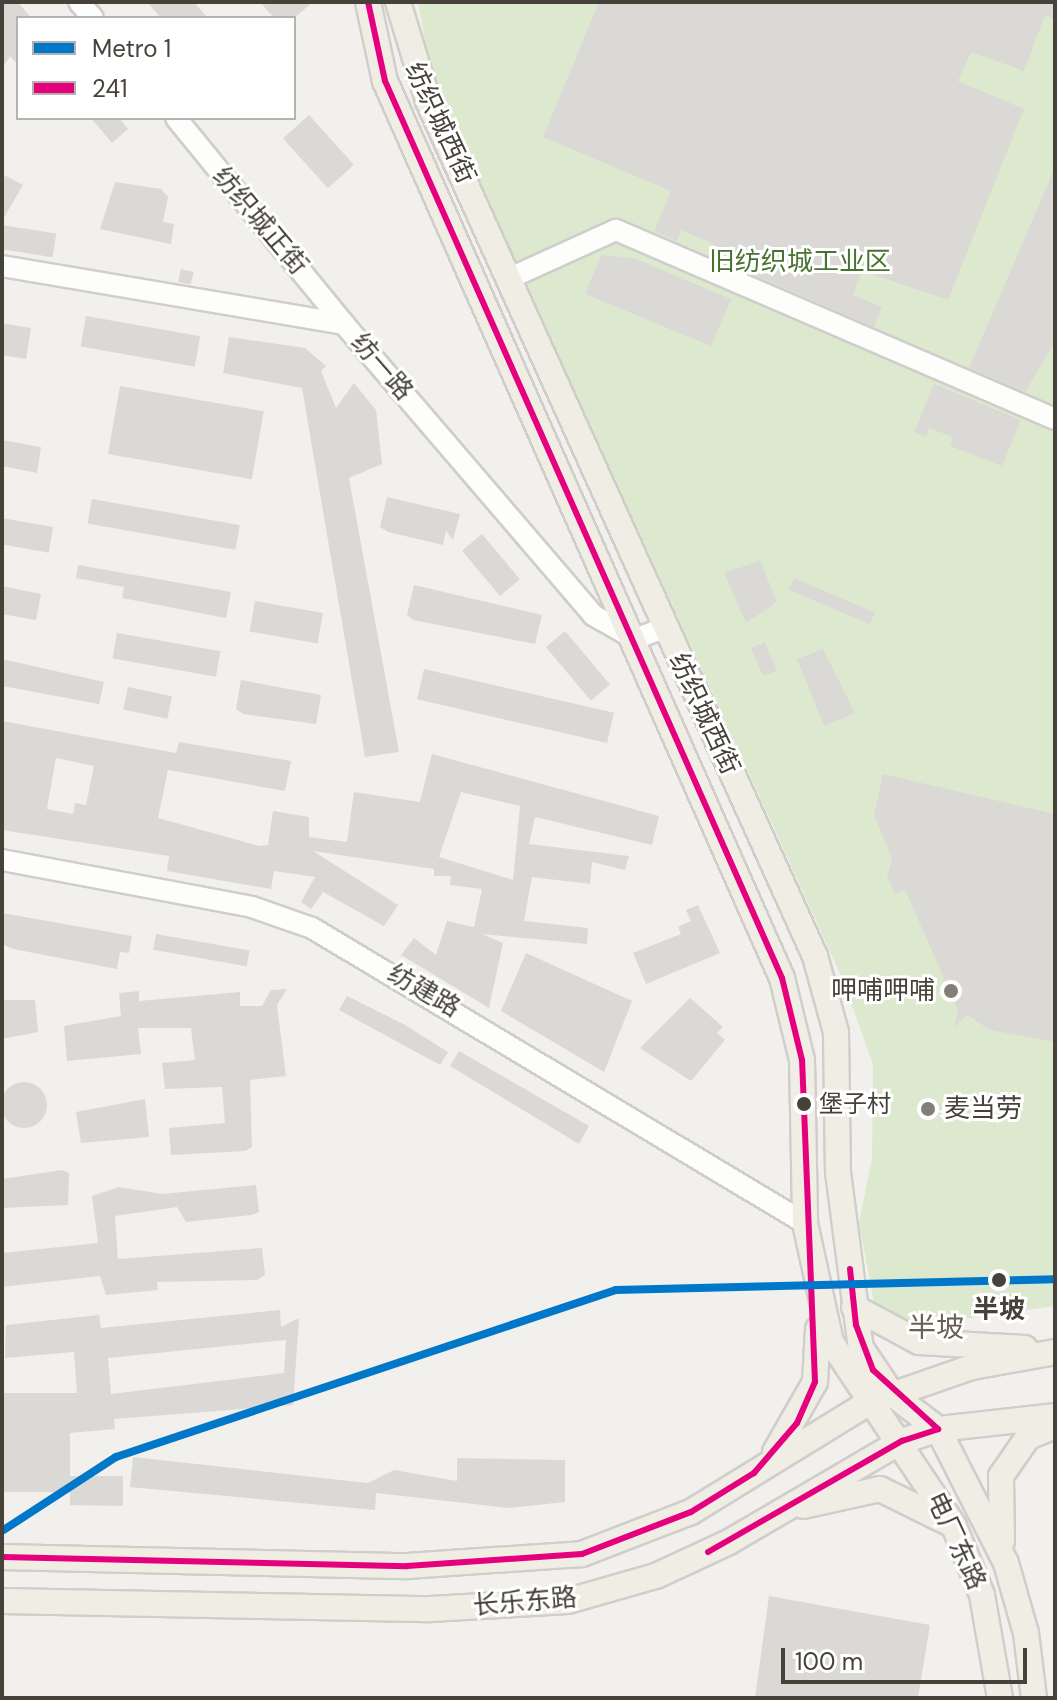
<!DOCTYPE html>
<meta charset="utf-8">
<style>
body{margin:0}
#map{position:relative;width:1057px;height:1700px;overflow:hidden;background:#f1f0ec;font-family:"DM Sans","Noto Sans SC",sans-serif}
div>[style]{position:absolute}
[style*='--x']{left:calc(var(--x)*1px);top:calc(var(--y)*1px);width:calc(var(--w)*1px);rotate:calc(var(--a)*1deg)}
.green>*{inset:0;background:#dde9cf}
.building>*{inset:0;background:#dbd9d5;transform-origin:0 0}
.round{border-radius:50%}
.roads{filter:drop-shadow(2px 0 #cfceca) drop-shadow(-2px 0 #cfceca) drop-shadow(0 2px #cfceca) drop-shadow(0 -2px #cfceca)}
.minor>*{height:20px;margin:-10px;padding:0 10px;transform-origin:10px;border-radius:10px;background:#fdfdfc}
.major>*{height:24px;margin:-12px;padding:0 12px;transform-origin:12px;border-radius:12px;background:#f0ede5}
.bus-1>*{height:6px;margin:-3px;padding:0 3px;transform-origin:3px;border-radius:3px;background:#e5007d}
.metro-1>*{height:8px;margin:-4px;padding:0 4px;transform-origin:4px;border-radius:4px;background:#0077c8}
.dots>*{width:22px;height:22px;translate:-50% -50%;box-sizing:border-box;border:4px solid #fff;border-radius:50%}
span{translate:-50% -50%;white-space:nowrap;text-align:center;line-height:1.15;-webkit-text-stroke:6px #fff;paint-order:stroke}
.bus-label{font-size:24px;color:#464239}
.left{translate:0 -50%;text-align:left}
.street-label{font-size:26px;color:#464239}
.park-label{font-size:26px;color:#487232}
.poi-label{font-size:26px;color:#464239}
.right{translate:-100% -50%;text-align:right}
.stop-label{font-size:26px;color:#464239;font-weight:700}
.neighbourhood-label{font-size:28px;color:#686051}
.frame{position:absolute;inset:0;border:4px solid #464239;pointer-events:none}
.legend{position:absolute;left:16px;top:16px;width:280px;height:104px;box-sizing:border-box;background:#fff;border:2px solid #b5b3b0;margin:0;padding:10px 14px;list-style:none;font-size:24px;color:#464239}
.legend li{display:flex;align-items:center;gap:16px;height:40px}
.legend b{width:40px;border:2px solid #b5b3b0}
.scale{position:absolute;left:781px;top:1648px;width:246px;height:36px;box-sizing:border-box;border:4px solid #464239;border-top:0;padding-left:10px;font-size:24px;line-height:28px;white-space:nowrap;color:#464239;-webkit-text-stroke:6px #fff;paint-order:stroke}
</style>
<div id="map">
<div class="green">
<div style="clip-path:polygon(418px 2px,1055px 2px,1055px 1306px,921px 1325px,875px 1308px,859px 1223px,872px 1158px,873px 1064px,842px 978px,431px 74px)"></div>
</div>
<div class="building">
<div style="clip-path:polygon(2px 2px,18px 2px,31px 18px,18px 18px,18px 65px,10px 56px,2px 69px)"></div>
<div style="clip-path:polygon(147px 2px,194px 2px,208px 18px,161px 18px)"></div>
<div style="clip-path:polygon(260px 2px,313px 2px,294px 18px,274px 18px)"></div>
<div style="clip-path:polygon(599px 2px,1055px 2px,1055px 19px,1045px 15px,1024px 71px,971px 52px,958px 81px,1024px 109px,948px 300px,862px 271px,853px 295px,882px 307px,874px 327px,722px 261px,725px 254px,713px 244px,681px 230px,677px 241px,654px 231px,671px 191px,543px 137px)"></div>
<div style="left:309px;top:115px;width:67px;height:35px;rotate:48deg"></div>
<div style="clip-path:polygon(91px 118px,119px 118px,128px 129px,112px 143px)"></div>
<div style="clip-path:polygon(1055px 167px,1055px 342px,1025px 392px,969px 368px)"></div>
<div style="clip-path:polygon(2px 174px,23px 185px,2px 221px)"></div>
<div style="clip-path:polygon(115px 182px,161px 189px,168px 197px,163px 222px,174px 224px,171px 244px,100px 229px)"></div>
<div style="left:2px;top:225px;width:55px;height:24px;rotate:9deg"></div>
<div style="clip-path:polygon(601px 255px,636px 259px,731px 299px,711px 346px,585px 294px)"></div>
<div style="left:181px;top:269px;width:13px;height:13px;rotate:13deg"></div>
<div style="left:86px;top:316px;width:116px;height:31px;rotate:10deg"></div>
<div style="clip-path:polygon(2px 323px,31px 328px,26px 359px,2px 355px)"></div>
<div style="clip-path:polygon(229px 337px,305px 348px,326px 366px,321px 371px,336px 408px,354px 383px,376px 410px,382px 464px,349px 478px,399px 752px,365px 757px,302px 388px,223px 373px)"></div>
<div style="clip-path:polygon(934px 384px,1021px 420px,1002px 466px,950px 446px,953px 437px,929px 428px,926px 437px,914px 432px)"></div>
<div style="left:120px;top:386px;width:146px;height:69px;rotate:10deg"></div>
<div style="clip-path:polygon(2px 440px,41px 447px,37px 473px,2px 466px)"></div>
<div style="clip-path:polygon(387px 497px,460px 514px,453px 540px,446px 531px,443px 545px,388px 532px,380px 527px)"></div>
<div style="left:92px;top:499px;width:150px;height:25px;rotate:10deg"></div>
<div style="left:2px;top:518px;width:52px;height:26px;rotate:10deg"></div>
<div style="left:482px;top:534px;width:59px;height:26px;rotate:50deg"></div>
<div style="clip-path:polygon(760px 561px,777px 602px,746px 623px,724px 573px)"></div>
<div style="clip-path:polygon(78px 565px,231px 592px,226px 618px,122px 598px,124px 587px,76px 578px)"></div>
<div style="left:794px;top:578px;width:88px;height:13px;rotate:23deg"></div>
<div style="clip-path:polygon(414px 585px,542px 615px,535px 644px,413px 620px,407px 615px)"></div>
<div style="clip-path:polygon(2px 586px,41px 594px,36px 620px,2px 614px)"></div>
<div style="left:255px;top:601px;width:69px;height:31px;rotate:10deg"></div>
<div style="left:565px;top:631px;width:70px;height:25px;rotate:50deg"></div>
<div style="left:117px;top:633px;width:105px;height:26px;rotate:10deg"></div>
<div style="left:765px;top:642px;width:31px;height:15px;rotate:68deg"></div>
<div style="clip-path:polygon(823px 649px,855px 713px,824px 726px,797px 659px)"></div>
<div style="clip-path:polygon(2px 659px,104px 682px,99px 704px,2px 686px)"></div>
<div style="left:424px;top:669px;width:195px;height:31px;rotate:13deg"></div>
<div style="clip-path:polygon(241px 680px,321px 695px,316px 724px,243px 714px,236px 709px)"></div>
<div style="left:128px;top:687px;width:45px;height:23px;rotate:12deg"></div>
<div style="clip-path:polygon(evenodd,2px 721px,176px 753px,179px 742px,291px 761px,285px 791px,168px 770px,158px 818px,260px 846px,268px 845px,273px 811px,309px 817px,309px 837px,347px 842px,354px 792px,420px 802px,432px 754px,659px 816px,652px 845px,535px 817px,529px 844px,629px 856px,625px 870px,592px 862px,590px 884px,532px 877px,524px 921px,588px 928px,587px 944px,482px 934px,503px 943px,489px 1008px,401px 955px,414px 938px,436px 955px,447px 921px,474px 927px,482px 889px,450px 885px,451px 876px,434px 876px,434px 869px,313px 851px,398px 905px,384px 926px,323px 892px,311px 909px,301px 902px,315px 877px,274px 871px,271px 889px,167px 871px,169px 856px,2px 830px,2px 721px,56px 758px,94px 766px,86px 805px,75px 803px,73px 814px,47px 809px,56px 758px,2px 721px,461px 792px,520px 806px,513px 880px,439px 857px,461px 792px)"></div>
<div style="clip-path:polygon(883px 774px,1055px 814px,1055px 1042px,990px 1030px,967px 1015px,954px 1027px,958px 1010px,905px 890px,895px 894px,887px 876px,892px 859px,874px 815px)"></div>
<div style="clip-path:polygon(698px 905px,720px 953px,646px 984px,633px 953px,681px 934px,678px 927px,691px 921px,686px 910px)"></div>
<div style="clip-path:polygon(2px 913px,132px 936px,129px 953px,120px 952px,117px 969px,13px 949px,2px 944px)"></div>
<div style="left:156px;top:934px;width:95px;height:16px;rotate:10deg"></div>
<div style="clip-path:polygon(526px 953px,632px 1001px,604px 1072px,501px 1011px)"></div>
<div style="clip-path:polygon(287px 989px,277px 1005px,286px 1076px,250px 1080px,252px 1147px,245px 1151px,171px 1155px,169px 1128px,225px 1123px,222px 1087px,165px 1089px,162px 1063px,195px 1060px,191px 1028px,138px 1028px,141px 1054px,67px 1061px,64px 1026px,121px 1016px,119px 993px,139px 991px,139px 1001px,240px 992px,240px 1006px,262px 1006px,271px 990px)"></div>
<div style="clip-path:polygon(347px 996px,405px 1025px,448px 1052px,440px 1065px,339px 1010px)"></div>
<div style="clip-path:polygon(690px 998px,723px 1027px,717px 1033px,725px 1040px,691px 1081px,640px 1048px)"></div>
<div style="clip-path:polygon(2px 1000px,35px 1000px,38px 1032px,2px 1039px)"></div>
<div style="clip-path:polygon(459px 1051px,589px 1126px,579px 1144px,450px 1066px)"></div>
<div class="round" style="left:1px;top:1082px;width:46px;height:46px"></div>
<div style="clip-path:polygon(145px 1099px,149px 1137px,81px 1143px,76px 1112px)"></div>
<div style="clip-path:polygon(62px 1170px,69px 1173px,68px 1205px,2px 1208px,2px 1179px)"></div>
<div style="clip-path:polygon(256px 1185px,259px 1212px,251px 1215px,186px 1222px,177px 1207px,115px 1216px,118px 1259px,262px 1248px,265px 1275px,257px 1280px,157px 1282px,158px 1290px,106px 1295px,100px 1276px,2px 1287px,2px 1253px,98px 1243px,92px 1196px,119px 1187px,162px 1194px)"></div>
<div style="clip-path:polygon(evenodd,280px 1310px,281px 1327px,299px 1318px,293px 1405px,114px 1419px,115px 1429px,70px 1433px,70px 1476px,123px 1476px,123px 1506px,70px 1505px,70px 1492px,2px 1492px,2px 1393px,77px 1393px,74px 1352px,5px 1358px,6px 1325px,99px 1315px,101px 1328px,280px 1310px,286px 1340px,284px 1373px,111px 1394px,108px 1358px,286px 1340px)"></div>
<div style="clip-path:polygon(133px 1457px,368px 1483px,394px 1470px,457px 1481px,457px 1458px,565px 1460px,565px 1502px,509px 1508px,376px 1493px,375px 1510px,130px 1487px)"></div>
<div style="clip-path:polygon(769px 1596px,930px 1625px,918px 1698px,755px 1698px)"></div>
</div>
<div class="roads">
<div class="minor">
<div style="--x:79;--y:2;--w:21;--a:49"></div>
<div style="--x:176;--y:118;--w:266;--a:50.8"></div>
<div style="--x:2;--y:266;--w:347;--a:9.6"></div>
<div style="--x:344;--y:324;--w:383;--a:49.4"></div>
<div style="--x:593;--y:615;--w:48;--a:29.7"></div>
<div style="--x:635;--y:639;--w:31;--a:-21"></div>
<div style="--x:510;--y:278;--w:116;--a:-24.4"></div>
<div style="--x:616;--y:230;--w:478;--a:23.3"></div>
<div style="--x:2;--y:860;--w:254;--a:10.6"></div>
<div style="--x:252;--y:907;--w:64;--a:19.3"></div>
<div style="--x:312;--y:928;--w:575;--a:30.9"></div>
</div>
<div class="major">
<div style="--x:368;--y:2;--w:81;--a:77.9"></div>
<div style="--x:385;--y:81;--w:981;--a:66.13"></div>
<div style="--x:782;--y:978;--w:84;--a:76.3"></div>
<div style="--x:802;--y:1060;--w:163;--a:88.9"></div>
<div style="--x:805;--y:1223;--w:122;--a:77.7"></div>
<div style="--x:831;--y:1342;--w:221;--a:56.2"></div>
<div style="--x:954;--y:1526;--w:74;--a:67.9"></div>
<div style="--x:982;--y:1595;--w:105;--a:80.1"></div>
<div style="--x:398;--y:2;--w:103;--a:73.1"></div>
<div style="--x:428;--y:101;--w:939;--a:65.65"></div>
<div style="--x:815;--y:956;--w:79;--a:74.6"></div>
<div style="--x:836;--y:1032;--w:140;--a:89.2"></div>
<div style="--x:838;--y:1172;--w:177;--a:82.6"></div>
<div style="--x:861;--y:1348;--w:55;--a:56"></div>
<div style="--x:892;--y:1394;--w:58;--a:37.3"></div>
<div style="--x:938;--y:1429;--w:150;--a:63.1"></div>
<div style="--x:1006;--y:1563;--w:73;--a:74.1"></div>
<div style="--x:1026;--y:1633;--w:65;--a:83"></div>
<div style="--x:854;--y:1307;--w:74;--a:28.3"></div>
<div style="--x:919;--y:1342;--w:106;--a:3.2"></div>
<div style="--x:775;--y:1452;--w:81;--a:-60.3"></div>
<div style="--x:815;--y:1382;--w:53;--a:-86.8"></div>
<div style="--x:803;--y:1506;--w:79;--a:-12.4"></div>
<div style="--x:880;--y:1489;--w:79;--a:26.2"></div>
<div style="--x:1002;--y:1541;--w:65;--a:-90.9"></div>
<div style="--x:1001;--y:1476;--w:47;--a:-55.3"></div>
<div style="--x:1028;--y:1437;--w:29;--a:-22"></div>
<div style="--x:2;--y:1557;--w:405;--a:1.3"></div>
<div style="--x:407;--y:1566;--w:175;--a:-3.9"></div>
<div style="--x:582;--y:1554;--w:117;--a:-21.1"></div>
<div style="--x:691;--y:1512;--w:208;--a:-31.6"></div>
<div style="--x:868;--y:1403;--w:110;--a:-19.1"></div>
<div style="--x:972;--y:1367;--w:84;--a:-10.2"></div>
<div style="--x:2;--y:1601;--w:428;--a:1.1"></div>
<div style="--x:430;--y:1609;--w:138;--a:-3.3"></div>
<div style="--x:568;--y:1601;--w:91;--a:-15.9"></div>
<div style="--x:656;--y:1576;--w:81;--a:-25"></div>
<div style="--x:729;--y:1542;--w:200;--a:-30.3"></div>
<div style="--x:902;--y:1441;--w:38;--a:-18"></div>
<div style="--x:938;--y:1429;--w:118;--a:-6.3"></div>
</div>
</div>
<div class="bus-1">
<div style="--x:850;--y:1269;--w:56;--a:83.9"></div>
<div style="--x:856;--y:1325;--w:48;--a:69.3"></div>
<div style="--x:873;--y:1370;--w:88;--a:42.2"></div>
<div style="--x:708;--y:1552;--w:224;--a:-29.8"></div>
<div style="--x:902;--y:1441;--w:38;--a:-18"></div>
<div style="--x:2;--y:1557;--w:405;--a:1.3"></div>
<div style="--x:407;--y:1566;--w:175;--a:-3.9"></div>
<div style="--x:582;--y:1554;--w:117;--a:-21.1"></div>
<div style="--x:691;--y:1512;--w:74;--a:-31.8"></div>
<div style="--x:754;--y:1473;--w:66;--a:-49.3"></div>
<div style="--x:797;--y:1423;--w:45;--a:-66.3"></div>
<div style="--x:815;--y:1382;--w:322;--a:-92.3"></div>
<div style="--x:802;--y:1060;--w:84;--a:-103.7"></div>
<div style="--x:782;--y:978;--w:981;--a:-113.87"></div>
<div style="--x:385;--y:81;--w:81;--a:-102.1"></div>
</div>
<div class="metro-1">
<div style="--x:2;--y:1531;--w:136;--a:-33"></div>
<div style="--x:116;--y:1457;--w:527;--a:-18.47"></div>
<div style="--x:616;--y:1290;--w:439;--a:-1.4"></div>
</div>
<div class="dots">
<div style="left:951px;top:991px;background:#827f78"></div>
<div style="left:804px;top:1104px;background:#464239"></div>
<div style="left:928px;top:1109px;background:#827f78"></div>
<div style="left:999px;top:1280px;background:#464239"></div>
</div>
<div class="bus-label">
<span class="left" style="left:819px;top:1104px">堡子村</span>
</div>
<div class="street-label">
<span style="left:440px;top:123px;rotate:65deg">纺织城西街</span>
<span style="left:260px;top:221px;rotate:50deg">纺织城正街</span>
<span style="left:382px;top:367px;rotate:49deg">纺一路</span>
<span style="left:704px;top:714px;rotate:65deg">纺织城西街</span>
<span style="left:424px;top:991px;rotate:30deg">纺建路</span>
<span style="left:956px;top:1541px;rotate:65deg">电厂东路</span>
<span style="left:525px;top:1602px;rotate:-5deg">长乐东路</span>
</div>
<div class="park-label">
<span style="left:800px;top:262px">旧纺织城工业区</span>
</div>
<div class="poi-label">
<span class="right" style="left:935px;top:991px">呷哺呷哺</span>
<span class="left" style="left:944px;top:1109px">麦当劳</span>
</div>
<div class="stop-label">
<span style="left:999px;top:1310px">半坡</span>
</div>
<div class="neighbourhood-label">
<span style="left:936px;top:1328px">半坡</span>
</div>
<div class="frame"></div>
<ul class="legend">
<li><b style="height:10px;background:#0077c8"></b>Metro 1</li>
<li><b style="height:10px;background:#e5007d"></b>241</li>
</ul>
<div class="scale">100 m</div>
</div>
